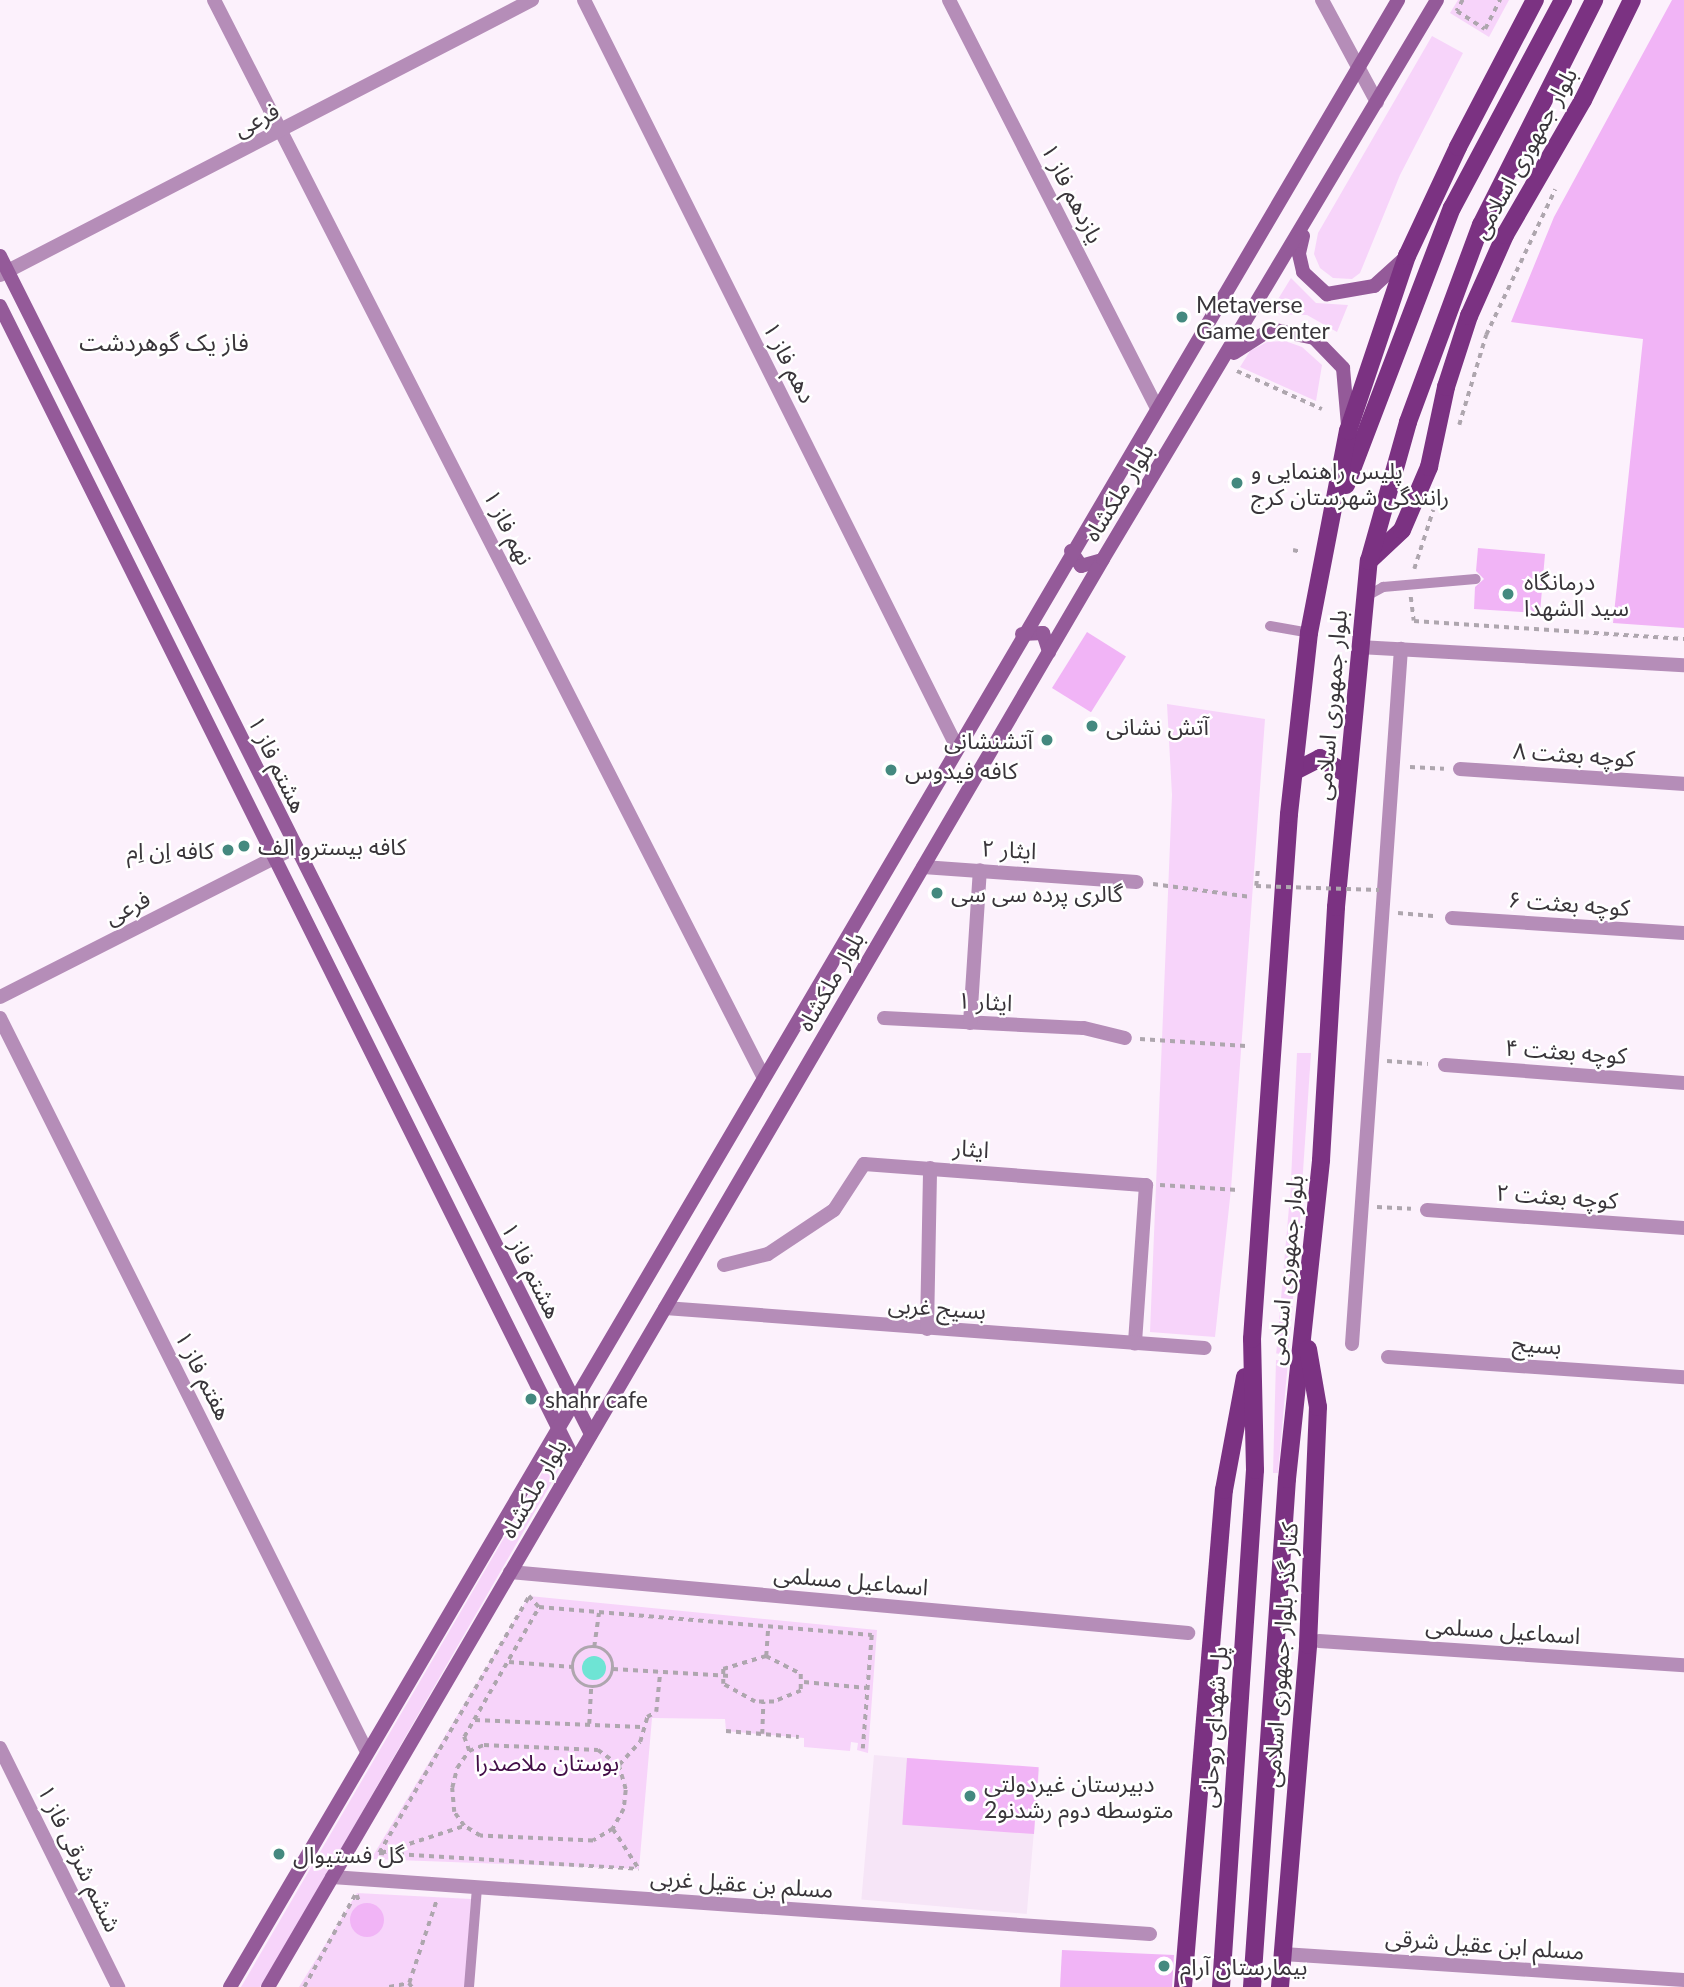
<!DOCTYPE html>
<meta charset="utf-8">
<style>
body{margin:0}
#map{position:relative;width:1684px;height:1987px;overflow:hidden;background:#fcf1fc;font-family:Lato,"Noto Sans Arabic",sans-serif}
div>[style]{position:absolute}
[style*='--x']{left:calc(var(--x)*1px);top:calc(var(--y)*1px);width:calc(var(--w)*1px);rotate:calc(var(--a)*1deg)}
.built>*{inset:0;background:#f6e5f7;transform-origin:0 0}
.green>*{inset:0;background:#f7d4fa;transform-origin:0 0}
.water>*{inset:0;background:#6ee4d4}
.round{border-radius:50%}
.building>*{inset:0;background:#f1b4f6;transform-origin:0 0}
.path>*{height:3.5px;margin-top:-1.75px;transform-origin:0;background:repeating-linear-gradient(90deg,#aea6ae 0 5px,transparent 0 10px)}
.path>.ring{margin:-1.75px;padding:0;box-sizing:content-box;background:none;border:3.5px solid #aea6ae;border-radius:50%}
.service>*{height:10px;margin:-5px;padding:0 5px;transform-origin:5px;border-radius:5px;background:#b58db8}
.minor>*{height:14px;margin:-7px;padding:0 7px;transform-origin:7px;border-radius:7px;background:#b58db8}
.tertiary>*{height:14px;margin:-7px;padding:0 7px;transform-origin:7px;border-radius:7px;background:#b58db8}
.secondary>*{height:14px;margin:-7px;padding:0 7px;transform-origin:7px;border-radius:7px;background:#945a99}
.primary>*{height:18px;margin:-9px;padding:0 9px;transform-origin:9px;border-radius:9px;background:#7b3282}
.path-bridge>*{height:3.5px;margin-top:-1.75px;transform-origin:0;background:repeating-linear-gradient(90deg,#aea6ae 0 5px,transparent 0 10px)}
.dots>*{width:19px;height:19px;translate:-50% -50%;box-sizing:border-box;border:4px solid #fff;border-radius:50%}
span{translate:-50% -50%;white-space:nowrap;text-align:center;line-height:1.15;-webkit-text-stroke:5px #fff;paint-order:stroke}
.street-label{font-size:23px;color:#39353a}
.poi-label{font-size:23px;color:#39353a}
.left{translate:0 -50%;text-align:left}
.right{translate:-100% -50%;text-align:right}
.park-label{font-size:23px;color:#430e48}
.neighbourhood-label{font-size:24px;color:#39353a}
</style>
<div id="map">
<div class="built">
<div style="left:874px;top:1755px;width:166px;height:145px;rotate:5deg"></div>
</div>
<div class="green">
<div style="clip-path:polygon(1458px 0,1509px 0,1489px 37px,1450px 13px)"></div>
<div style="clip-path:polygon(1432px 36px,1463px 53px,1400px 175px,1360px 273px,1352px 279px,1333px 278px,1320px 268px,1314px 254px,1318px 233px)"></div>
<div style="clip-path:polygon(1291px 278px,1316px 303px,1348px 305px,1337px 332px,1307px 315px,1269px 314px)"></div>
<div style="clip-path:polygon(1285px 341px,1302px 347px,1322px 365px,1316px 401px,1240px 367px,1250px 351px,1267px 342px)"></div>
<div style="clip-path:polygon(1167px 704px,1265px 719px,1231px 1189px,1215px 1337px,1150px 1332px,1172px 795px)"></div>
<div style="clip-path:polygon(1297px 1053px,1311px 1053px,1301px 1201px,1290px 1201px)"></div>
<div style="left:1289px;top:1207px;width:12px;height:147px;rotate:5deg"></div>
<div style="clip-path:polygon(1276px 1360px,1288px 1361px,1278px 1473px,1273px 1473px)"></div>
<div style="clip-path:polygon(556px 1449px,564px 1461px,292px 1934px,260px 1987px,241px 1987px)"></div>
<div style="clip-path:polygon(529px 1596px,877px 1630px,868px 1753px,857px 1750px,858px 1743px,851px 1742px,850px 1751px,804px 1747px,804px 1738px,726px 1731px,725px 1719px,652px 1718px,639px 1869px,371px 1859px)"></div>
<div style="clip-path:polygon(357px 1893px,471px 1899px,465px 1987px,299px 1987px)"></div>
</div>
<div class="water">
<div class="round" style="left:582px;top:1656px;width:24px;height:24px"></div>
</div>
<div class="building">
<div style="clip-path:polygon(1672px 0,1684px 0,1684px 628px,1613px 623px,1643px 339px,1511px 322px,1554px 217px)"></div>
<div style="clip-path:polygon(1478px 548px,1545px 554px,1540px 613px,1474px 609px,1475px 587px,1484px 579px,1476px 571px)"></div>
<div style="left:1087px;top:632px;width:46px;height:66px;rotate:32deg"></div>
<div style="left:907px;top:1758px;width:132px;height:67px;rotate:4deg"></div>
<div class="round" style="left:350px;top:1903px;width:34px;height:34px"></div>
<div style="clip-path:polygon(1062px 1950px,1174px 1955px,1172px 1987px,1060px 1987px)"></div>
</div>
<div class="path">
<div style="--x:1463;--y:0;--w:13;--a:119"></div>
<div style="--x:1457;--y:11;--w:33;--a:33"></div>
<div style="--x:1485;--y:29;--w:33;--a:-63"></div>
<div style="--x:1237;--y:371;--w:93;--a:24.1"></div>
<div style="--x:1459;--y:425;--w:94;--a:-73.3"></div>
<div style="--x:1486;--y:335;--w:161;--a:-64.6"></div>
<div style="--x:1293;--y:550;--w:8;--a:14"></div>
<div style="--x:1414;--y:569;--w:62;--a:-72.1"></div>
<div style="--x:1411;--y:597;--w:24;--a:83"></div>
<div style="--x:1414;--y:621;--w:271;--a:3.8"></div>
<div style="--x:1410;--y:767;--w:34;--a:3"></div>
<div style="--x:1153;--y:884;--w:99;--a:7.6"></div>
<div style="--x:1256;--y:886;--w:19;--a:-84"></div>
<div style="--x:1398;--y:913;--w:38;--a:5"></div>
<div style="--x:1140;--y:1039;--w:106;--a:3.8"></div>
<div style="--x:1387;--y:1061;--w:41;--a:4.2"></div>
<div style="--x:1160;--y:1185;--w:78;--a:3.7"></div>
<div style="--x:1377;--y:1207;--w:34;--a:3"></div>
<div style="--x:594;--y:1647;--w:34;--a:-82"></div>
<div class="ring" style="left:573px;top:1647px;width:36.5px;height:36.5px"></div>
<div style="--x:766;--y:1656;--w:39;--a:27"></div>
<div style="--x:801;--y:1674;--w:17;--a:90"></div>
<div style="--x:801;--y:1691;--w:29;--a:158"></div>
<div style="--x:774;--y:1702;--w:19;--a:180"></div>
<div style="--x:755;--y:1702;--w:37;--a:-151"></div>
<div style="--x:723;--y:1684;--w:15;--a:-90"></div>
<div style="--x:723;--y:1669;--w:45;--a:-16.8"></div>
<div style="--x:766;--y:1656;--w:29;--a:-86"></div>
<div style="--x:509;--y:1662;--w:64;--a:4.5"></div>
<div style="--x:613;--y:1669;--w:118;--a:3.4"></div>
<div style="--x:804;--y:1682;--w:63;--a:5.4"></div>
<div style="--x:475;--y:1720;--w:166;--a:2.4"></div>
<div style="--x:589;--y:1724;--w:36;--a:-87"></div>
<div style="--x:726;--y:1731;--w:73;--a:4.7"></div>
<div style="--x:762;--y:1734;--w:32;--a:-88"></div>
<div style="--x:484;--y:1745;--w:114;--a:2.5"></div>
<div style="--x:598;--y:1750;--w:26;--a:36"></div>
<div style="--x:619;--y:1765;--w:26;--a:74"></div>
<div style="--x:626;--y:1790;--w:19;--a:96"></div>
<div style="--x:624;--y:1809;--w:23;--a:119"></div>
<div style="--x:613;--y:1829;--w:23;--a:149"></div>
<div style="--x:593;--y:1841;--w:113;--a:-177.5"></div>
<div style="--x:480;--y:1836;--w:19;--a:-148"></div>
<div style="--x:464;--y:1826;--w:17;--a:-126"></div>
<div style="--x:454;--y:1812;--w:24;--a:-95"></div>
<div style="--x:452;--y:1788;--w:21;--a:-76"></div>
<div style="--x:457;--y:1768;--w:21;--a:-55"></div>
<div style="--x:469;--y:1751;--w:16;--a:-22"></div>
<div style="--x:469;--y:1751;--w:15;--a:-110"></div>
<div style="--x:464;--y:1737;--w:150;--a:-60"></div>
<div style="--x:539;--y:1607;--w:334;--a:4.8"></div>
<div style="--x:872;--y:1635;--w:114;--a:94.5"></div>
<div style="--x:619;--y:1765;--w:31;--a:-48"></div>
<div style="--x:640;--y:1742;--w:26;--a:-74"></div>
<div style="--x:647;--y:1717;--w:10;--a:-29"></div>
<div style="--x:656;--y:1712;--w:40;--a:-84.3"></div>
<div style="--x:613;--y:1829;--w:48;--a:57"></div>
<div style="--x:379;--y:1853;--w:298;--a:-59.7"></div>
<div style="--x:529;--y:1596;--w:15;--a:48"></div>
<div style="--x:379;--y:1853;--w:260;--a:3.5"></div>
<div style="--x:381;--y:1853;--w:87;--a:-18"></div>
<div style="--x:357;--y:1895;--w:9;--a:72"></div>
<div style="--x:409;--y:1983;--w:89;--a:-71.6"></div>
<div style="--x:304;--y:1987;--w:105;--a:-61"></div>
<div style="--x:389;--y:1987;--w:20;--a:-11"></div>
<div style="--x:409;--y:1983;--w:5;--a:53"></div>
</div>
<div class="service">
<div style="--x:1365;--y:597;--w:21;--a:-29"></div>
<div style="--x:1383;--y:587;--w:93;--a:-4.9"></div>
<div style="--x:1270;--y:626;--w:40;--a:10"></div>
<div style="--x:469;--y:1987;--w:99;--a:-85.4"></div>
</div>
<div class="minor">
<div style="--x:214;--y:0;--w:1208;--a:62.97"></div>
<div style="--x:584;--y:0;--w:833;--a:63.47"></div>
<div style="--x:949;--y:0;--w:456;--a:63"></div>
<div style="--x:1322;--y:0;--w:116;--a:61.7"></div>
<div style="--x:0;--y:275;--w:599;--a:-27.34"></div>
<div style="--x:1460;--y:769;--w:225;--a:3.8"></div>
<div style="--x:923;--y:867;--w:214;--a:4"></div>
<div style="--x:1452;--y:918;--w:232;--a:3.7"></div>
<div style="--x:0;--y:997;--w:330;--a:-26.9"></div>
<div style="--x:0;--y:1018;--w:821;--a:63.43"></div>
<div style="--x:884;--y:1018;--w:200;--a:2.9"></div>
<div style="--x:1084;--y:1028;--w:42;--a:13.7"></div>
<div style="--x:970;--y:1023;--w:153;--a:-86.3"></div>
<div style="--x:1445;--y:1065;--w:240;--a:4.3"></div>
<div style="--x:1427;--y:1210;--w:258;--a:4"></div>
<div style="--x:724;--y:1265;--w:45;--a:-14"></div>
<div style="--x:768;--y:1254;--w:79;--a:-33.7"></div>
<div style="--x:834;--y:1210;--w:55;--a:-56.9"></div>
<div style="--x:864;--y:1164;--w:283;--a:4.3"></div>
<div style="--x:1146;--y:1185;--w:159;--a:94"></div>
<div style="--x:665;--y:1308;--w:541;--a:4.24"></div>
<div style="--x:927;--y:1329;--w:161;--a:-88.9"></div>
<div style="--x:1352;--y:1344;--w:697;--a:-85.97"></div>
<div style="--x:1388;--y:1357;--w:297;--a:3.9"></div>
<div style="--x:510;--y:1572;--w:681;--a:5.14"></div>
<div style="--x:1319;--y:1641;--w:366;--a:3.8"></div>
<div style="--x:0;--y:1748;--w:267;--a:63.7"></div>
<div style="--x:332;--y:1877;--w:820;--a:3.99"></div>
<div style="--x:1283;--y:1954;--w:402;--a:3.7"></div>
</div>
<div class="tertiary">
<div style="--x:1359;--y:647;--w:325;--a:3.2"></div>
</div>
<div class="secondary">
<div style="--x:1303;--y:236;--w:18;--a:103"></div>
<div style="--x:1299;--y:254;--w:18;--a:77"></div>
<div style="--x:1303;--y:272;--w:33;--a:43"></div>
<div style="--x:1327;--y:294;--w:48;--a:-9.7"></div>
<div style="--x:1374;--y:286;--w:43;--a:-42.2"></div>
<div style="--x:0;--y:256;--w:1318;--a:63.36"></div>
<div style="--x:0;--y:306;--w:1291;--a:63.55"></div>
<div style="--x:1234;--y:353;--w:44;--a:-33"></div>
<div style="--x:1271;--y:329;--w:44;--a:11.8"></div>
<div style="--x:1314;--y:338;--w:42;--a:46"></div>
<div style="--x:1343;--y:368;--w:57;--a:85"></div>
<div style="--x:1071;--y:551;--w:18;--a:56"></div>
<div style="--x:1081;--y:566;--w:22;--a:-16"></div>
<div style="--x:1022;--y:634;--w:21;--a:-3"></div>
<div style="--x:1043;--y:633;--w:20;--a:72"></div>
<div style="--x:230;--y:1987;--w:2305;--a:-59.55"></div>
<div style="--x:268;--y:1987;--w:1654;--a:-59.68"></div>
<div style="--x:1103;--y:559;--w:651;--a:-59.14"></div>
</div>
<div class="primary">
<div style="--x:1346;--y:485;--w:297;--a:-69.1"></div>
<div style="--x:1452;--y:208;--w:236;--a:-61.9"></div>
<div style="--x:1369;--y:561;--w:45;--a:-43.2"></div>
<div style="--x:1402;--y:530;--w:69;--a:-66.8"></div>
<div style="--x:1429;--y:467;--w:82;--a:-78"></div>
<div style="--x:1446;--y:387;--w:75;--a:-72.1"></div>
<div style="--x:1469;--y:316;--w:89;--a:-66"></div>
<div style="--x:1505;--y:235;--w:156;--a:-60"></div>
<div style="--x:1583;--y:100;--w:111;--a:-63.9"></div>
<div style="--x:1295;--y:771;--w:28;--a:-27"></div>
<div style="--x:1320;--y:758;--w:31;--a:31"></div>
<div style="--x:1183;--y:1987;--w:499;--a:-85.3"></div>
<div style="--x:1224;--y:1490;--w:115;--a:-79.5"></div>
<div style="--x:1221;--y:1987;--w:518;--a:-86.24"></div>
<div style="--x:1255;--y:1470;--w:131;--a:-91.3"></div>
<div style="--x:1252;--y:1339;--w:526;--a:-85.97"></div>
<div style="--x:1289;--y:814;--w:182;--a:-83.7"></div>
<div style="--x:1309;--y:633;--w:206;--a:-79.1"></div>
<div style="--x:1348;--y:431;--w:185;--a:-71.4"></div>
<div style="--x:1407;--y:256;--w:120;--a:-64.9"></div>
<div style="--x:1458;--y:147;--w:166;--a:-62.4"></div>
<div style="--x:1252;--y:1987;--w:509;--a:-86.06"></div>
<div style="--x:1287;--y:1479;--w:321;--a:-83.9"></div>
<div style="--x:1321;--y:1160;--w:253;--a:-86.6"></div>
<div style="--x:1336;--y:907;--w:348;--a:-84.6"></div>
<div style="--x:1369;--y:561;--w:144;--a:-74.3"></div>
<div style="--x:1408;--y:422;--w:210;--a:-69.7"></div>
<div style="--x:1481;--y:225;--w:252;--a:-63.3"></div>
<div style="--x:1280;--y:1987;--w:343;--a:-85.3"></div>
<div style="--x:1308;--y:1645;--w:238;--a:-87.6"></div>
<div style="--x:1318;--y:1407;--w:59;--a:-99.8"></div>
</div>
<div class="path-bridge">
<div style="--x:1256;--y:886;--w:123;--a:1.9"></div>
</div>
<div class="dots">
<div style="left:1182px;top:317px;background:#44897f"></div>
<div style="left:1237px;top:483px;background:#44897f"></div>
<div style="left:1508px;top:594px;background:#44897f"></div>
<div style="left:1092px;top:726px;background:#44897f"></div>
<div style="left:1047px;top:740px;background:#44897f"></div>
<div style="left:891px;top:770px;background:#44897f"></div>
<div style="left:244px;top:846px;background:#44897f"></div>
<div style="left:228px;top:850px;background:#44897f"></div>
<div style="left:937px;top:893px;background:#44897f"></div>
<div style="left:531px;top:1399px;background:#44897f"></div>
<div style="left:970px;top:1796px;background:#44897f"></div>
<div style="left:279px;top:1854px;background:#44897f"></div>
<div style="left:1164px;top:1966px;background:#44897f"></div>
</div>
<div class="street-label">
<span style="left:256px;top:119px;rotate:-27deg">فرعی</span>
<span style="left:1524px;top:153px;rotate:-61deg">بلوار جمهوری اسلامی</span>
<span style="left:1073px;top:193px;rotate:63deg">یازدهم فاز ۱</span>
<span style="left:790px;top:362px;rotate:63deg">دهم فاز ۱</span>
<span style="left:1118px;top:492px;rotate:-58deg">بلوار ملکشاه</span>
<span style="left:509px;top:527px;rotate:63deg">نهم فاز ۱</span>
<span style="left:1330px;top:705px;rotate:-85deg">بلوار جمهوری اسلامی</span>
<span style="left:1574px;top:754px;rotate:4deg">کوچه بعثت ۸</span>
<span style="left:278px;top:764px;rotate:64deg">هشتم فاز ۱</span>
<span style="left:1009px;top:849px;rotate:3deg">ایثار ۲</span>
<span style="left:1569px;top:903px;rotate:4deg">کوچه بعثت ۶</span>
<span style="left:127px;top:907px;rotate:-27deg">فرعی</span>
<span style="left:830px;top:981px;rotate:-60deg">بلوار ملکشاه</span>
<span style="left:985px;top:1001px;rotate:3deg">ایثار ۱</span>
<span style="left:1566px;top:1051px;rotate:4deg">کوچه بعثت ۴</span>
<span style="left:971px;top:1148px;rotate:4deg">ایثار</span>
<span style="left:1557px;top:1196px;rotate:4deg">کوچه بعثت ۲</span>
<span style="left:532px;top:1270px;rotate:63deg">هشتم فاز ۱</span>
<span style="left:1285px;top:1270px;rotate:-84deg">بلوار جمهوری اسلامی</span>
<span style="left:937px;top:1307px;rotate:4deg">بسیج غربی</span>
<span style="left:1537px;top:1344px;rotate:4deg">بسیج</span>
<span style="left:204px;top:1375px;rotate:63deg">هفتم فاز ۱</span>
<span style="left:533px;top:1488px;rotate:-60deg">بلوار ملکشاه</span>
<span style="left:851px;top:1580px;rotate:5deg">اسماعیل مسلمی</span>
<span style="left:1503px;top:1630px;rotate:4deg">اسماعیل مسلمی</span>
<span style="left:1280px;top:1655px;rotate:-86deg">کنار گذر بلوار جمهوری اسلامی</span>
<span style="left:1213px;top:1727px;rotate:-86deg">پل شهدای روحانی</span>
<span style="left:80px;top:1858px;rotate:64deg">ششم شرقی فاز ۱</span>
<span style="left:742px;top:1883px;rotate:4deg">مسلم بن عقیل غربی</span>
<span style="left:1485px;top:1944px;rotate:4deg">مسلم ابن عقیل شرقی</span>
</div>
<div class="poi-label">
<span class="left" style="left:1196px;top:317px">Metaverse<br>Game Center</span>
<span class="left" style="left:1251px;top:483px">پلیس راهنمایی و<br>رانندگی شهرستان کرج</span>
<span class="left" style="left:1524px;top:594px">درمانگاه<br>سید الشهدا</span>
<span class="left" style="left:1106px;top:726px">آتش نشانی</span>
<span class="right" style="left:1033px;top:740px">آتشنشانی</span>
<span class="left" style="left:905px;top:770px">كافه فيدوس</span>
<span class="left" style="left:258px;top:846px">کافه بیسترو الف</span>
<span class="right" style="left:214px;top:850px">کافه اِن اِم</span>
<span class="left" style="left:951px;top:893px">گالری پرده سی سی</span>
<span class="left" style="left:545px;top:1399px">shahr cafe</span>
<span class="left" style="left:984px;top:1796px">دبیرستان غیردولتی<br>متوسطه دوم رشدنو2</span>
<span class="left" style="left:293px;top:1854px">گل فستیوال</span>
<span class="left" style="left:1180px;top:1966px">بیمارستان آرام</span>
</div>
<div class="park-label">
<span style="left:547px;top:1762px">بوستان ملاصدرا</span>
</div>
<div class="neighbourhood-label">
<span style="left:164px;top:342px">فاز یک گوهردشت</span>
</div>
</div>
